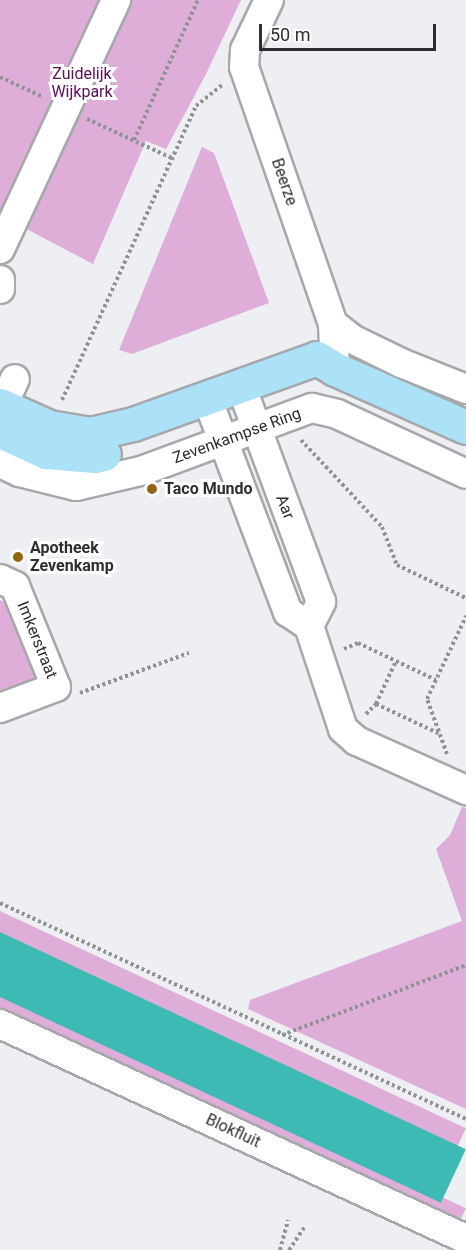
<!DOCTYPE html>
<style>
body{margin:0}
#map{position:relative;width:466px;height:1250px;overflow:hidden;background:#edeff2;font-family:Roboto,sans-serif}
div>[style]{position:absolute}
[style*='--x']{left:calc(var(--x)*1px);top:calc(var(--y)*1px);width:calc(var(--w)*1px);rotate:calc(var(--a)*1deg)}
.green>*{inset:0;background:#deadd8;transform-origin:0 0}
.water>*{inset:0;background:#3dbab4;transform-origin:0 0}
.path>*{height:4px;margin-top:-2px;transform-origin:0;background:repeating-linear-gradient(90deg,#909294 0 3px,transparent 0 6px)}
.roads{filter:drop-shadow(2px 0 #a6a8ab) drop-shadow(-2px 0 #a6a8ab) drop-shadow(0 2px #a6a8ab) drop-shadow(0 -2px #a6a8ab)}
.minor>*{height:28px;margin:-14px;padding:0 14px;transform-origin:14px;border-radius:14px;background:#fff}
.major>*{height:33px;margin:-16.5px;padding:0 16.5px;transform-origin:16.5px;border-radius:16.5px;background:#ace2f7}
.dots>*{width:16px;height:16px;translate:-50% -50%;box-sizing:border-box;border:3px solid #fff;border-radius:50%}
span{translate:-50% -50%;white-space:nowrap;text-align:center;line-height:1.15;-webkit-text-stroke:6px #fff;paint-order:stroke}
.park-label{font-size:16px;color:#5b0e58}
.street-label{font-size:16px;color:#2d2e2f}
.poi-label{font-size:16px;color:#2d2e2f;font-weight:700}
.left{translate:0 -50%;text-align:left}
.scale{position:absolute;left:259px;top:24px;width:177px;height:27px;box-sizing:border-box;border:3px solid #2d2e2f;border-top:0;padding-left:8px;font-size:18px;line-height:21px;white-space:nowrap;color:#2d2e2f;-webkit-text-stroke:4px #fff;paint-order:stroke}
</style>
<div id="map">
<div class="green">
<div style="clip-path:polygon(0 0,241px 0,206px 74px,166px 149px,146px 141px,93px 264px,0 215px)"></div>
<div style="clip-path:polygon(202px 147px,214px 153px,269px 303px,132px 354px,119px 350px)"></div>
<div style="clip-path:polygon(0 600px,12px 606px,37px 677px,28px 693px,0 703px)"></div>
<div style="clip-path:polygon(462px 807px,466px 808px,466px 1109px,248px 1009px,250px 1000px,462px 921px,436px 849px,450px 835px)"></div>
<div style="left:0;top:911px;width:514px;height:21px;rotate:25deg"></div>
<div style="left:0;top:991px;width:514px;height:26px;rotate:25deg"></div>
</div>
<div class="water">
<div style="left:0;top:932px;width:514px;height:59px;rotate:25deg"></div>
</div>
<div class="path">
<div style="--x:0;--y:77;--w:47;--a:24.9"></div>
<div style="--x:87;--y:119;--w:96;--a:24.7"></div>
<div style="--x:134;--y:140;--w:154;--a:-65.4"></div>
<div style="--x:62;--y:400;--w:323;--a:-65.5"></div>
<div style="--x:196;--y:106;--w:33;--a:-39"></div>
<div style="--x:301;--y:440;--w:119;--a:47"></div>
<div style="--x:382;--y:527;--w:41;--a:68.5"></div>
<div style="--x:397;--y:565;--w:76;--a:25.6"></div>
<div style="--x:344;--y:649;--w:15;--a:-23"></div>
<div style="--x:358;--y:643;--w:86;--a:25.4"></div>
<div style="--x:80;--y:693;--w:116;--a:-20.2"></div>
<div style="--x:376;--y:704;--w:71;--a:25.1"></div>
<div style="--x:366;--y:714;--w:14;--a:-45"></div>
<div style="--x:376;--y:704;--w:47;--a:-65.1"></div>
<div style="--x:447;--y:754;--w:59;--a:-110"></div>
<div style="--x:427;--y:699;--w:92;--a:-64.8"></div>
<div style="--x:0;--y:903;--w:514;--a:24.87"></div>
<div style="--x:282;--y:1035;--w:197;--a:-20.8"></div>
<div style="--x:280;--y:1250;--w:31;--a:-75"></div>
<div style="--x:289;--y:1250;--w:27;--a:-56"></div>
</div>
<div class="roads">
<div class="minor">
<div style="--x:269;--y:0;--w:55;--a:115.6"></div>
<div style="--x:245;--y:50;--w:17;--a:93"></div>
<div style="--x:244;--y:67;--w:272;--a:70.9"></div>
<div style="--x:333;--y:324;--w:45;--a:87.5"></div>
<div style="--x:0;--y:249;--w:275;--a:-65"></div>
<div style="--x:0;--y:280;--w:9;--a:90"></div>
<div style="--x:333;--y:324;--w:24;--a:38"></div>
<div style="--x:352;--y:339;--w:55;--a:26.1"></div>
<div style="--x:401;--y:363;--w:70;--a:21.8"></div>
<div style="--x:207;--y:398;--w:229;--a:69.3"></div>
<div style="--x:288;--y:612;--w:25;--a:34"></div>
<div style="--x:309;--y:626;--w:27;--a:-63"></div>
<div style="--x:321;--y:602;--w:230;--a:-110.3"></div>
<div style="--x:0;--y:411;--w:35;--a:-65"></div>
<div style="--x:0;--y:463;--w:21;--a:25"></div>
<div style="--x:19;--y:472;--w:59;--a:13.8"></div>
<div style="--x:76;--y:486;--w:70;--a:-13.2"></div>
<div style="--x:144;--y:470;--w:179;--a:-20.3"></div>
<div style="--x:312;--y:408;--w:26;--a:13"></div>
<div style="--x:337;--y:414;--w:142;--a:24.9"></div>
<div style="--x:0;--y:579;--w:17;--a:25"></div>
<div style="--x:15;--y:586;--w:109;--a:67.9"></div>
<div style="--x:56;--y:687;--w:60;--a:159.4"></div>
<div style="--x:309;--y:626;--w:108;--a:71.7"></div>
<div style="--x:343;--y:729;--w:18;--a:41"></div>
<div style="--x:357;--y:741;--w:120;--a:24.2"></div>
<div style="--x:0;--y:1024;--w:513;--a:24.77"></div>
</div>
<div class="major">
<div style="--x:0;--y:405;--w:54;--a:24.2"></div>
<div style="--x:49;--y:427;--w:42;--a:9.7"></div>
<div style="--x:90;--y:434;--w:44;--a:-13.1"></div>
<div style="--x:133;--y:424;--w:195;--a:-19.7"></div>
<div style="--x:317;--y:358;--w:21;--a:31"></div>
<div style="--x:335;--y:369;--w:143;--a:23.9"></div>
<div style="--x:0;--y:431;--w:51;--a:24.5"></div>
<div style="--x:46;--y:452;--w:49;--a:4.7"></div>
<div style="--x:95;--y:456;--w:9;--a:-13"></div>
</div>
</div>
<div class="dots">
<div style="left:152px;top:489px;background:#936413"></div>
<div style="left:18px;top:557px;background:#936413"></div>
</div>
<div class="park-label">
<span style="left:82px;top:83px">Zuidelijk<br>Wijkpark</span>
</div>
<div class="street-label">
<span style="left:284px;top:182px;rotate:71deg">Beerze</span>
<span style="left:237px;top:436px;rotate:-20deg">Zevenkampse Ring</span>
<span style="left:285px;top:507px;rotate:69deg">Aar</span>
<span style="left:37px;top:640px;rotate:68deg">Imkerstraat</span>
<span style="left:233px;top:1131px;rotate:25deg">Blokfluit</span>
</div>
<div class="poi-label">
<span class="left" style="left:164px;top:489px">Taco Mundo</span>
<span class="left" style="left:30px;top:557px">Apotheek<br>Zevenkamp</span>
</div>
<div class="scale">50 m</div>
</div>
